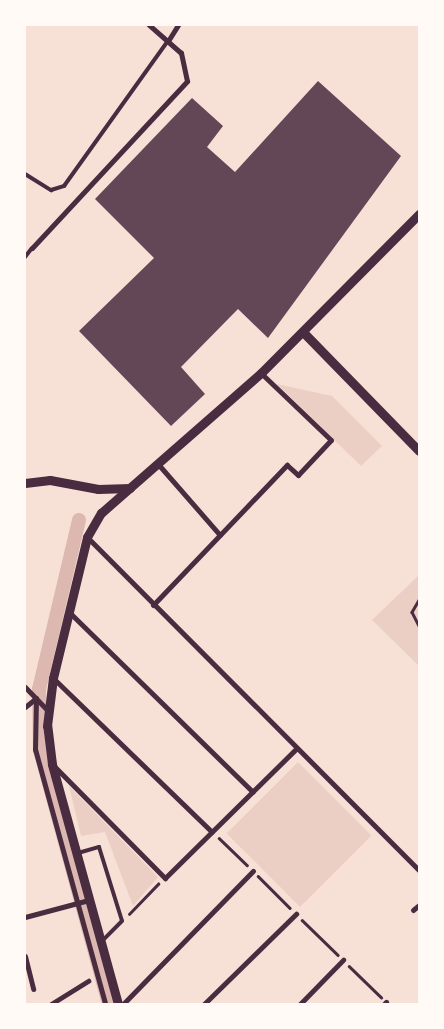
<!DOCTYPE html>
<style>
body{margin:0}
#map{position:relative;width:444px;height:1029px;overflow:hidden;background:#f7e1d7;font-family:Signika,sans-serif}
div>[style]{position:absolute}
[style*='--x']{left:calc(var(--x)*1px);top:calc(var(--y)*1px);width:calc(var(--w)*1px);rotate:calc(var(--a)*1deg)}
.green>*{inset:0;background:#ebcfc5;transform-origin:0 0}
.canal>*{height:14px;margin:-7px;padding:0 7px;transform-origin:7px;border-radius:7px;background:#dcb8b0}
.building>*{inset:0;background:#644757}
.path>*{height:2.5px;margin:-1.25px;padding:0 1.25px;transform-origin:1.25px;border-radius:1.25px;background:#4a2c40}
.service>*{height:4px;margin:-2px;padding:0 2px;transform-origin:2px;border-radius:2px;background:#4a2c40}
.minor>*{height:5px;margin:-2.5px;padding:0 2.5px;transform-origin:2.5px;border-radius:2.5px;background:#4a2c40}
.tertiary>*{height:9px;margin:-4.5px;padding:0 4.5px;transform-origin:4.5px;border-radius:4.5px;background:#4a2c40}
span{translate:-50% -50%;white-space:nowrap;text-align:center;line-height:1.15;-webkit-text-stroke:5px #fffaf5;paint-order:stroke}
.frame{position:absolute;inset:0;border:26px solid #fffaf5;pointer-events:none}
</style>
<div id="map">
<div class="green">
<div style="clip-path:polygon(277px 384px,332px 396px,382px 446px,361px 466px)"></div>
<div style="clip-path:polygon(419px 575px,419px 666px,372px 620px)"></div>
<div style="left:298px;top:762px;width:104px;height:101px;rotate:45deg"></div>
<div style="clip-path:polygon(69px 786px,158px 877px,133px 906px,105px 832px,81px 836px)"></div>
</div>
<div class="canal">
<div style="--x:79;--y:520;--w:174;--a:103.3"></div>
<div style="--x:39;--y:689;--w:61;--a:89.1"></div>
<div style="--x:40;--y:750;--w:263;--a:74.8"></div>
</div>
<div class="building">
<div style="clip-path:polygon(318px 81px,401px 156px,268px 338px,238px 309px,181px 367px,205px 394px,171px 426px,79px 331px,154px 258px,95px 199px,192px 98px,223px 126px,207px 147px,235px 172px)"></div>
</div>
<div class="path">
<div style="--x:419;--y:600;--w:14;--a:120"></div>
<div style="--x:412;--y:612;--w:16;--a:63"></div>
<div style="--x:219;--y:838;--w:39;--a:44"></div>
<div style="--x:258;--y:876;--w:45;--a:45"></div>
<div style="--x:129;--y:914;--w:42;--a:-46"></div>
<div style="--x:302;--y:920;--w:50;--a:44.2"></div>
<div style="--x:349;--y:966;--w:45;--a:44.1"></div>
</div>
<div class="service">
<div style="--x:25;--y:174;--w:31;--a:32"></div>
<div style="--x:51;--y:190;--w:14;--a:-17"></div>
<div style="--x:64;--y:186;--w:178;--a:-54.4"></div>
<div style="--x:25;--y:257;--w:11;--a:-52"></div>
<div style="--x:78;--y:853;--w:22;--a:-16"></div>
<div style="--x:99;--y:847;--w:77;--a:72.7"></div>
<div style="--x:122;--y:921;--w:28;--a:135"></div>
</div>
<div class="minor">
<div style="--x:168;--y:41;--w:19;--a:-58"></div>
<div style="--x:32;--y:248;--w:228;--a:-47.1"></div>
<div style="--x:187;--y:81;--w:29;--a:-102"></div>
<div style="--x:181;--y:53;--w:43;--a:-138.8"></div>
<div style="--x:158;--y:464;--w:94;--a:48.9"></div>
<div style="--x:87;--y:537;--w:470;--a:45.1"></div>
<div style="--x:153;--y:605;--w:194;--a:-46.3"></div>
<div style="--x:287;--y:465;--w:15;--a:42"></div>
<div style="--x:298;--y:475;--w:48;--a:-46.7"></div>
<div style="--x:331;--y:440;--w:97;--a:-136.3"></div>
<div style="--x:69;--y:612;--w:257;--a:44.4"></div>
<div style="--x:53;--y:678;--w:221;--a:44.1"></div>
<div style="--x:25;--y:687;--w:32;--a:46"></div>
<div style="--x:36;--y:698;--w:51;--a:91.1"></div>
<div style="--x:35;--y:749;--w:264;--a:74.6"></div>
<div style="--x:25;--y:707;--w:14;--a:-39"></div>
<div style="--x:54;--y:766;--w:158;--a:45.3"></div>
<div style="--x:165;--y:878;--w:185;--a:-44.6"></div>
<div style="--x:413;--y:910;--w:8;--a:-40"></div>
<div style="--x:25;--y:917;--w:66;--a:-14.9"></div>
<div style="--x:25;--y:956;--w:34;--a:76"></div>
<div style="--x:51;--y:1004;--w:44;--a:-31.9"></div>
<div style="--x:123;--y:1004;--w:186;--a:-45.7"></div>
<div style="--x:204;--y:1004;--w:129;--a:-44.4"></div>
<div style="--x:300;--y:1004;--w:62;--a:-45.7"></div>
<div style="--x:384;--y:1004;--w:3;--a:-45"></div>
</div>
<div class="tertiary">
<div style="--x:303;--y:332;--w:166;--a:45.7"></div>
<div style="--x:25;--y:483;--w:25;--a:-7"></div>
<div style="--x:50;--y:480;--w:49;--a:10.6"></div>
<div style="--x:98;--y:489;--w:32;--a:-2"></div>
<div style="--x:118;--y:1004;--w:249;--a:-105.4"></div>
<div style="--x:52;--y:764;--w:38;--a:-97"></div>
<div style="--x:47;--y:726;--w:48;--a:-82.9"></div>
<div style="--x:53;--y:678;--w:145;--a:-76.4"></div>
<div style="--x:87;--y:537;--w:28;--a:-60"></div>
<div style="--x:101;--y:513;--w:213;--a:-41.2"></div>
<div style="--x:261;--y:373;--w:224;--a:-45.2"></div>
</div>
<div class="frame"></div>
</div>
